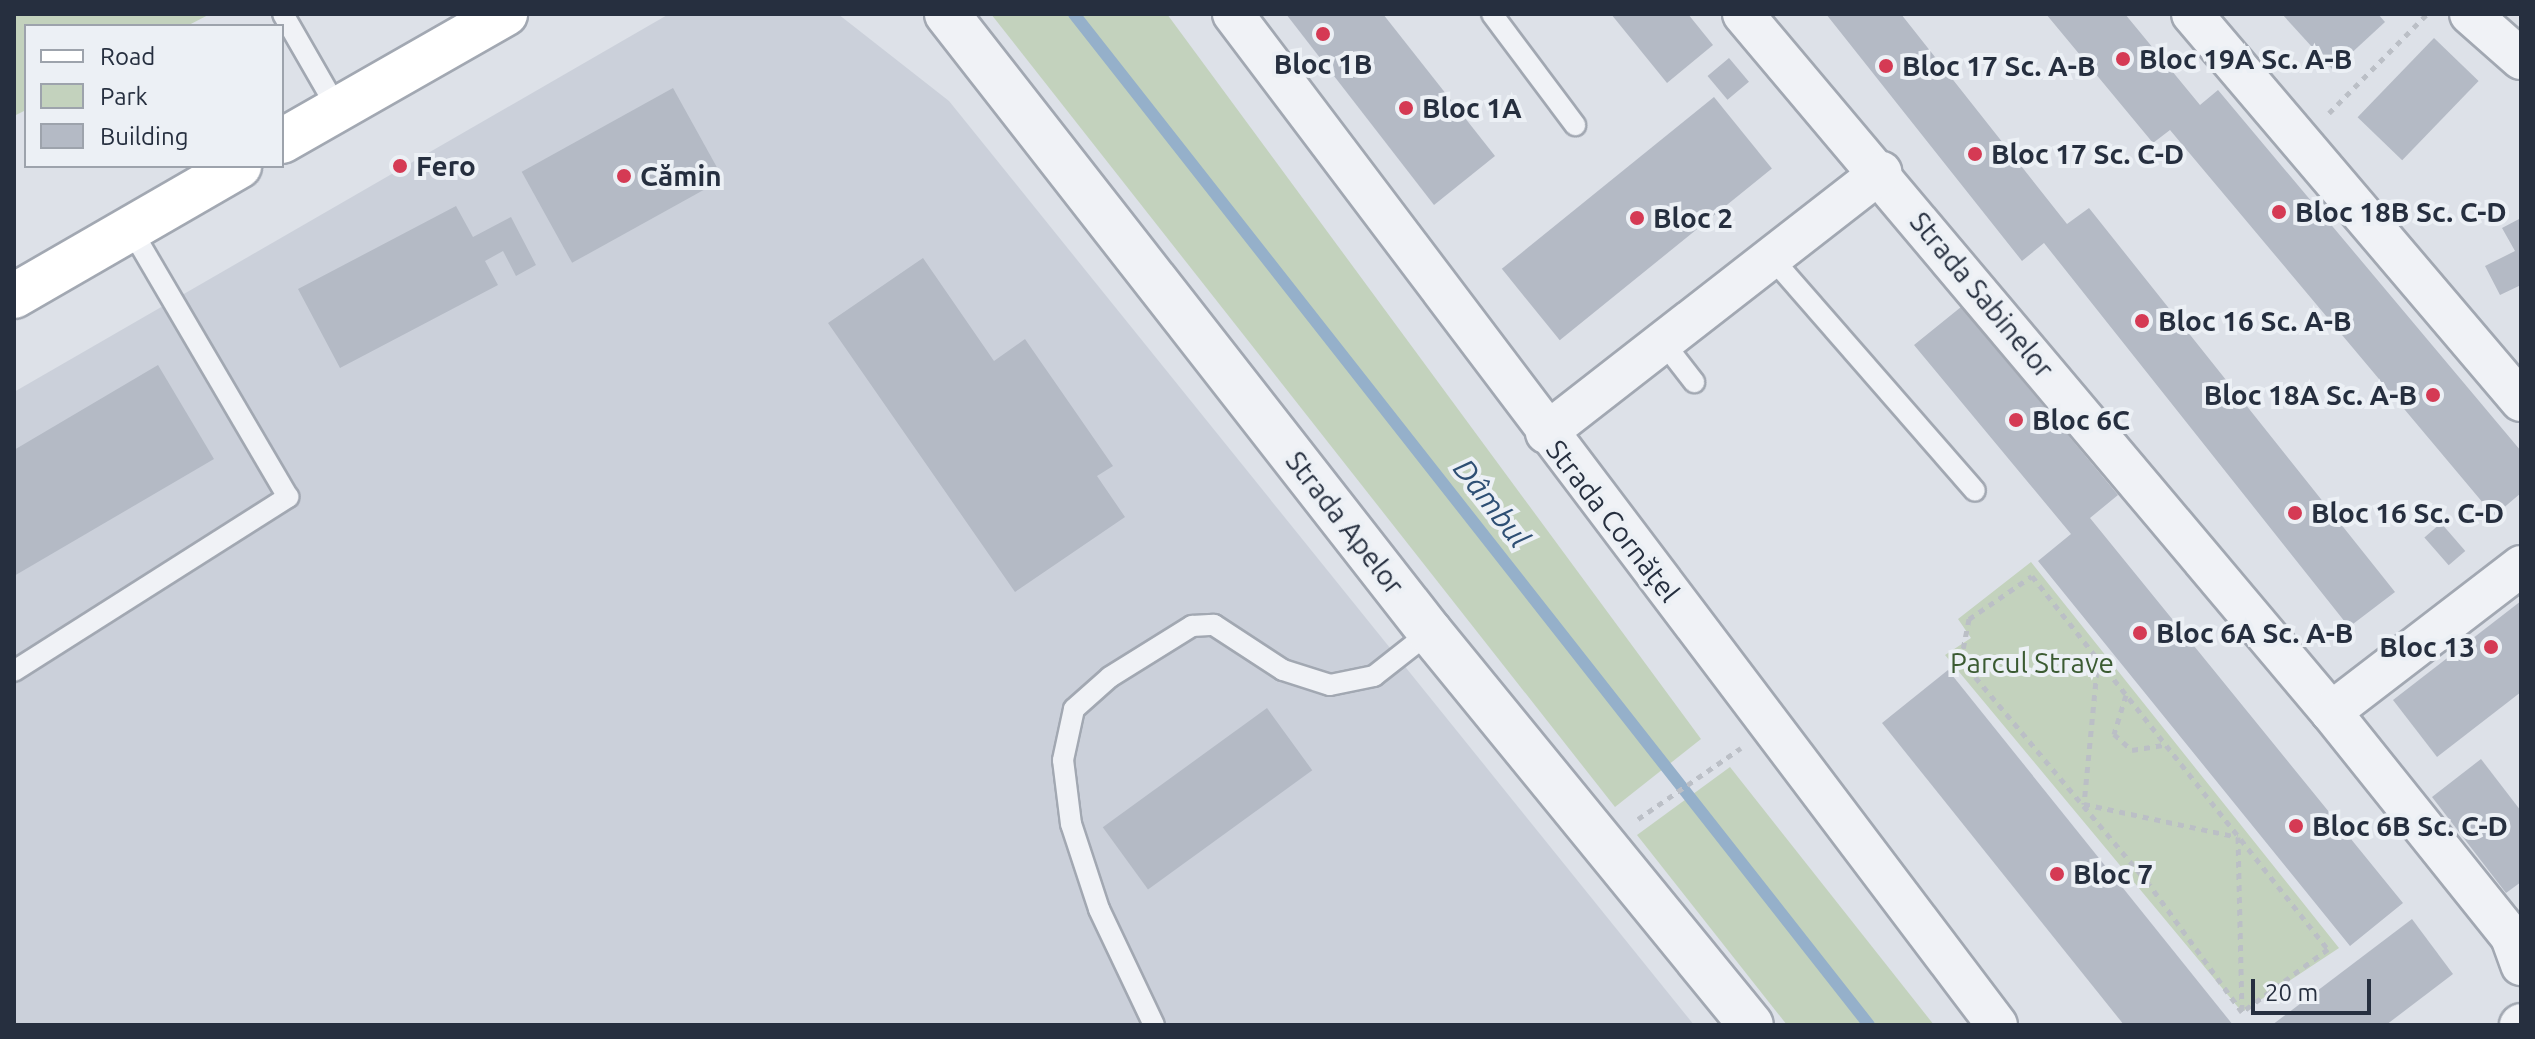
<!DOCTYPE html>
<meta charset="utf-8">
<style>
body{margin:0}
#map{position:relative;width:2535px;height:1039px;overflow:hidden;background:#dde1e8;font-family:Ubuntu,sans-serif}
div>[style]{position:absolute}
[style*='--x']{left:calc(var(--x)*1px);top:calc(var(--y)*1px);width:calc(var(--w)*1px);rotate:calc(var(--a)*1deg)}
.built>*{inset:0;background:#cbd0da}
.green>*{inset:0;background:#c3d2bd}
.stream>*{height:12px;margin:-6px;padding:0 6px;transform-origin:6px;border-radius:6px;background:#95b0ca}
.building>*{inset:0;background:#b4bac5;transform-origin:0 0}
.path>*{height:5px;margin-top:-2.5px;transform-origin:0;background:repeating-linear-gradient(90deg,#bbbfc6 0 6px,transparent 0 12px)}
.roads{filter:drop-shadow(2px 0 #a2a8b2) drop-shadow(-2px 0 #a2a8b2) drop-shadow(0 2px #a2a8b2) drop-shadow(0 -2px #a2a8b2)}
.service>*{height:20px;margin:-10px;padding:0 10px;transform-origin:10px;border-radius:10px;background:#f0f2f6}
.minor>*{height:40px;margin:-20px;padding:0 20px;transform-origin:20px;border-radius:20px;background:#f0f2f6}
.tertiary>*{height:44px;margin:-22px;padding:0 22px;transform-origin:22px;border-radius:22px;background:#f0f2f6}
.secondary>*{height:44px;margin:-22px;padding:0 22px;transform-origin:22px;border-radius:22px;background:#fff}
.dots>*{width:22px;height:22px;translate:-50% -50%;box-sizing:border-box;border:4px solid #ecf0f5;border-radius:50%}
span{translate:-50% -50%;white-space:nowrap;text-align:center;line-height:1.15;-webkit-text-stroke:8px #ecf0f5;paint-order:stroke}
.poi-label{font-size:28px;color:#262f3f;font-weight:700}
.left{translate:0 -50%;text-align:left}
.right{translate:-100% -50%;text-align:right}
.street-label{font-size:28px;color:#262f3f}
.park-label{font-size:28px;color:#3b5b32}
.water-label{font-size:30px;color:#2e4f74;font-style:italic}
.frame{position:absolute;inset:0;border:16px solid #262f3f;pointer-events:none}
.legend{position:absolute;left:24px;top:24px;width:260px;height:144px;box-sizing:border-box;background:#ecf0f5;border:2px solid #9da3ac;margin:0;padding:10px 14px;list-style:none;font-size:24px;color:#262f3f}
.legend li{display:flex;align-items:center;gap:16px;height:40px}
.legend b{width:40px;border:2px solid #9da3ac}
.scale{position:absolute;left:2251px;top:979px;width:120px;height:36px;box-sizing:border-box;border:4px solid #262f3f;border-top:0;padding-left:10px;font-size:24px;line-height:28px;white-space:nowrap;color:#262f3f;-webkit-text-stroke:6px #ecf0f5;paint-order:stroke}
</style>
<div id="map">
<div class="built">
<div style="clip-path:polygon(669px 14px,838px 14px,949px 101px,1694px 1025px,14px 1025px,14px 392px)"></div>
</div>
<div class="green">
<div style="clip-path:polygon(14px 14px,210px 14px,187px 26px,26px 26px,26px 110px,14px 116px)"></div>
<div style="clip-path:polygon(991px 14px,1167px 14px,1701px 739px,1615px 807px)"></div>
<div style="clip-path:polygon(2031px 562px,2339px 948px,2242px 1012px,1945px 655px,1971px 638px,1958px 619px)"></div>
<div style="clip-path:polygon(1730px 767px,1934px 1025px,1787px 1025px,1637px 835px)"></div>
</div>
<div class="stream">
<div style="--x:1074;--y:14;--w:1286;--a:51.82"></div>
</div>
<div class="building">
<div style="clip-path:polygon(1286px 14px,1383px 14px,1495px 156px,1434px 205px)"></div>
<div style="clip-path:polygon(1611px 14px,1688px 14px,1713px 45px,1667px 83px)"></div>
<div style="clip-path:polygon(1826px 14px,1901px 14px,2067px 224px,2089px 208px,2395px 592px,2349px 627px,2044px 243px,2022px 261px)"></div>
<div style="clip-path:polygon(2046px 14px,2125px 14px,2200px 105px,2218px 90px,2521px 451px,2521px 493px,2494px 516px,2170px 130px,2153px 143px)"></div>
<div style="clip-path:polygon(2282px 14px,2378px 14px,2385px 22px,2333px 70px)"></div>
<div style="left:2434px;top:38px;width:62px;height:110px;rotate:44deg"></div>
<div style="left:1729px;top:58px;width:31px;height:28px;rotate:50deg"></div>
<div style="left:673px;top:88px;width:104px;height:173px;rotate:61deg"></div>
<div style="left:1714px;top:97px;width:92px;height:273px;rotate:51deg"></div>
<div style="clip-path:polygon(456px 206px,473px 237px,511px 217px,536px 265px,516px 276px,503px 251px,485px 261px,498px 285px,340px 368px,298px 289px)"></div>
<div style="clip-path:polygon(2521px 218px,2521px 285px,2500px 295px,2485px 266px,2515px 251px,2502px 228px)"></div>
<div style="clip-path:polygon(923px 258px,994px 361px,1025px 339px,1113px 466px,1097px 476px,1125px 517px,1015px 592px,828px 323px)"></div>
<div style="clip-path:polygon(1961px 307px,2118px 495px,2090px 518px,2403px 903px,2350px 946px,2038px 561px,2071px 534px,1914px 345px)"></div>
<div style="clip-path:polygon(158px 365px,214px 459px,14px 576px,14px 450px)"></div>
<div style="left:2441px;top:523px;width:37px;height:22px;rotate:49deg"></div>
<div style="clip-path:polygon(2521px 601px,2521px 692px,2437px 757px,2393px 700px)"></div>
<div style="clip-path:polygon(1948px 670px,2233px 1025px,2124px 1025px,1882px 723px)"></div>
<div style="left:1267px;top:708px;width:77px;height:203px;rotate:54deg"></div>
<div style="clip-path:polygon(2481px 759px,2521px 811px,2521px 882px,2506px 893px,2432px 797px)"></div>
<div style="clip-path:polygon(2412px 919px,2453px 974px,2386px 1025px,2272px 1025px)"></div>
</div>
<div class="path">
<div style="--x:2329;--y:113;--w:139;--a:-45.3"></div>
<div style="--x:2032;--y:576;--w:476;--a:51.6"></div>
<div style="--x:2328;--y:949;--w:107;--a:143.8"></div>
<div style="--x:2242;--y:1012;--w:158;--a:-126"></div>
<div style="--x:2149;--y:884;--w:292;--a:-130"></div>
<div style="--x:1961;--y:660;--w:42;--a:-79"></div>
<div style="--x:1969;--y:619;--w:76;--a:-34.3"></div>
<div style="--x:2098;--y:659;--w:146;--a:95.5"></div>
<div style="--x:2084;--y:804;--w:157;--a:12.1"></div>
<div style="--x:2238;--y:837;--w:174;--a:88.7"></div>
<div style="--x:2126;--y:695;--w:41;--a:107.1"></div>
<div style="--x:2114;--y:734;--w:24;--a:42"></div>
<div style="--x:2132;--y:750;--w:33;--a:-9"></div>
<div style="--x:1638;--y:819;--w:125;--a:-34.6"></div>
</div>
<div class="roads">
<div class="service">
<div style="--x:283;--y:14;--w:108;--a:60.1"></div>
<div style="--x:1492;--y:14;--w:139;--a:53.2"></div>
<div style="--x:1771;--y:257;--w:310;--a:48.9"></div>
<div style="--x:1663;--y:342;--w:51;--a:52.2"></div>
<div style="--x:14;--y:671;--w:325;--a:-32.4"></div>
<div style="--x:288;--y:497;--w:311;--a:-120.4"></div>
<div style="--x:1154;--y:1025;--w:128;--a:-115.4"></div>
<div style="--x:1099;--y:909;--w:89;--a:-108.2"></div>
<div style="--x:1071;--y:824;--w:64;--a:-97.1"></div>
<div style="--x:1063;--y:760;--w:52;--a:-77.8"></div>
<div style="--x:1074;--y:709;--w:48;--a:-41.6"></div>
<div style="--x:1110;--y:677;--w:97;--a:-31.9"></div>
<div style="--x:1192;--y:626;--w:22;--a:-3"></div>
<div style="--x:1214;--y:625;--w:82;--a:33.1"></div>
<div style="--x:1283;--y:670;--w:49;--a:17.7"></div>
<div style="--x:1330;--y:685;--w:45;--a:-11.6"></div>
<div style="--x:1374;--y:676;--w:71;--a:-38.2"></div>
</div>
<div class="minor">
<div style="--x:1233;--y:14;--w:1267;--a:52.92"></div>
<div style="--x:1743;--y:14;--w:913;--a:49.89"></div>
<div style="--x:2331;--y:712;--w:288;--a:51.3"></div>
<div style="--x:2511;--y:937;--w:30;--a:70"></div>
<div style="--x:2192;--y:14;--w:508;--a:49.63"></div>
<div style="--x:2470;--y:14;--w:68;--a:41.4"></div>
<div style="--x:1546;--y:433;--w:425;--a:-37.9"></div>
<div style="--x:2331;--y:712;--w:240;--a:-37.5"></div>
<div style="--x:2520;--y:1025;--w:1;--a:-45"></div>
</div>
<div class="tertiary">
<div style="--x:947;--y:14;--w:784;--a:51.99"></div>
<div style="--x:1430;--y:632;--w:507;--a:50.76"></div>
</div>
<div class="secondary">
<div style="--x:282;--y:141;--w:257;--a:-29.7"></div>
<div style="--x:14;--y:296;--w:260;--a:-30"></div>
</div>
</div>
<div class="dots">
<div style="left:1323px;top:34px;background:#d53a54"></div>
<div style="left:2123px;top:59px;background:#d53a54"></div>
<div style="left:1886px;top:66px;background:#d53a54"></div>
<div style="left:1406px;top:108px;background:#d53a54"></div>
<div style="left:1975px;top:154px;background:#d53a54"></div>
<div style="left:400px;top:166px;background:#d53a54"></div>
<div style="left:624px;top:176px;background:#d53a54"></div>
<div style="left:2279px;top:212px;background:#d53a54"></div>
<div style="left:1637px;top:218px;background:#d53a54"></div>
<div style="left:2142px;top:321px;background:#d53a54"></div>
<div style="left:2433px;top:395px;background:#d53a54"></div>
<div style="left:2016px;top:420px;background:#d53a54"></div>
<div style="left:2295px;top:513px;background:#d53a54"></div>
<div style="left:2140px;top:633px;background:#d53a54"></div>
<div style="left:2491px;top:647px;background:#d53a54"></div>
<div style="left:2296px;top:826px;background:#d53a54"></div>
<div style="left:2057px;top:874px;background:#d53a54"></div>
</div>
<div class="poi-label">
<span class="left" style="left:2139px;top:59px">Bloc 19A Sc. A-B</span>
<span style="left:1323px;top:64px">Bloc 1B</span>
<span class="left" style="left:1902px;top:66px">Bloc 17 Sc. A-B</span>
<span class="left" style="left:1422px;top:108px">Bloc 1A</span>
<span class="left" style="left:1991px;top:154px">Bloc 17 Sc. C-D</span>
<span class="left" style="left:416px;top:166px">Fero</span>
<span class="left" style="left:640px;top:176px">Cămin</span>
<span class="left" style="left:2295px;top:212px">Bloc 18B Sc. C-D</span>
<span class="left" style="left:1653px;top:218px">Bloc 2</span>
<span class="left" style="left:2158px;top:321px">Bloc 16 Sc. A-B</span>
<span class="right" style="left:2417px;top:395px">Bloc 18A Sc. A-B</span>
<span class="left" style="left:2032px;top:420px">Bloc 6C</span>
<span class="left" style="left:2311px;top:513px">Bloc 16 Sc. C-D</span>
<span class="left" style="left:2156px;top:633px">Bloc 6A Sc. A-B</span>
<span class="right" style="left:2475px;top:647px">Bloc 13</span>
<span class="left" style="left:2312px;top:826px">Bloc 6B Sc. C-D</span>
<span class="left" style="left:2073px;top:874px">Bloc 7</span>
</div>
<div class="street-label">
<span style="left:1982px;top:295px;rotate:50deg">Strada Sabinelor</span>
<span style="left:1613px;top:521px;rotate:52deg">Strada Cornățel</span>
<span style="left:1345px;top:523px;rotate:52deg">Strada Apelor</span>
</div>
<div class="park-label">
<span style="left:2032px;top:663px">Parcul Strave</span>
</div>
<div class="water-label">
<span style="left:1492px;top:503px;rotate:52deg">Dâmbul</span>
</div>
<div class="frame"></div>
<ul class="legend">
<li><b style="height:10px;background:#fff"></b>Road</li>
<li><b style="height:22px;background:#c3d2bd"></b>Park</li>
<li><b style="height:22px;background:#b4bac5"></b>Building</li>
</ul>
<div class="scale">20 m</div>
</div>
